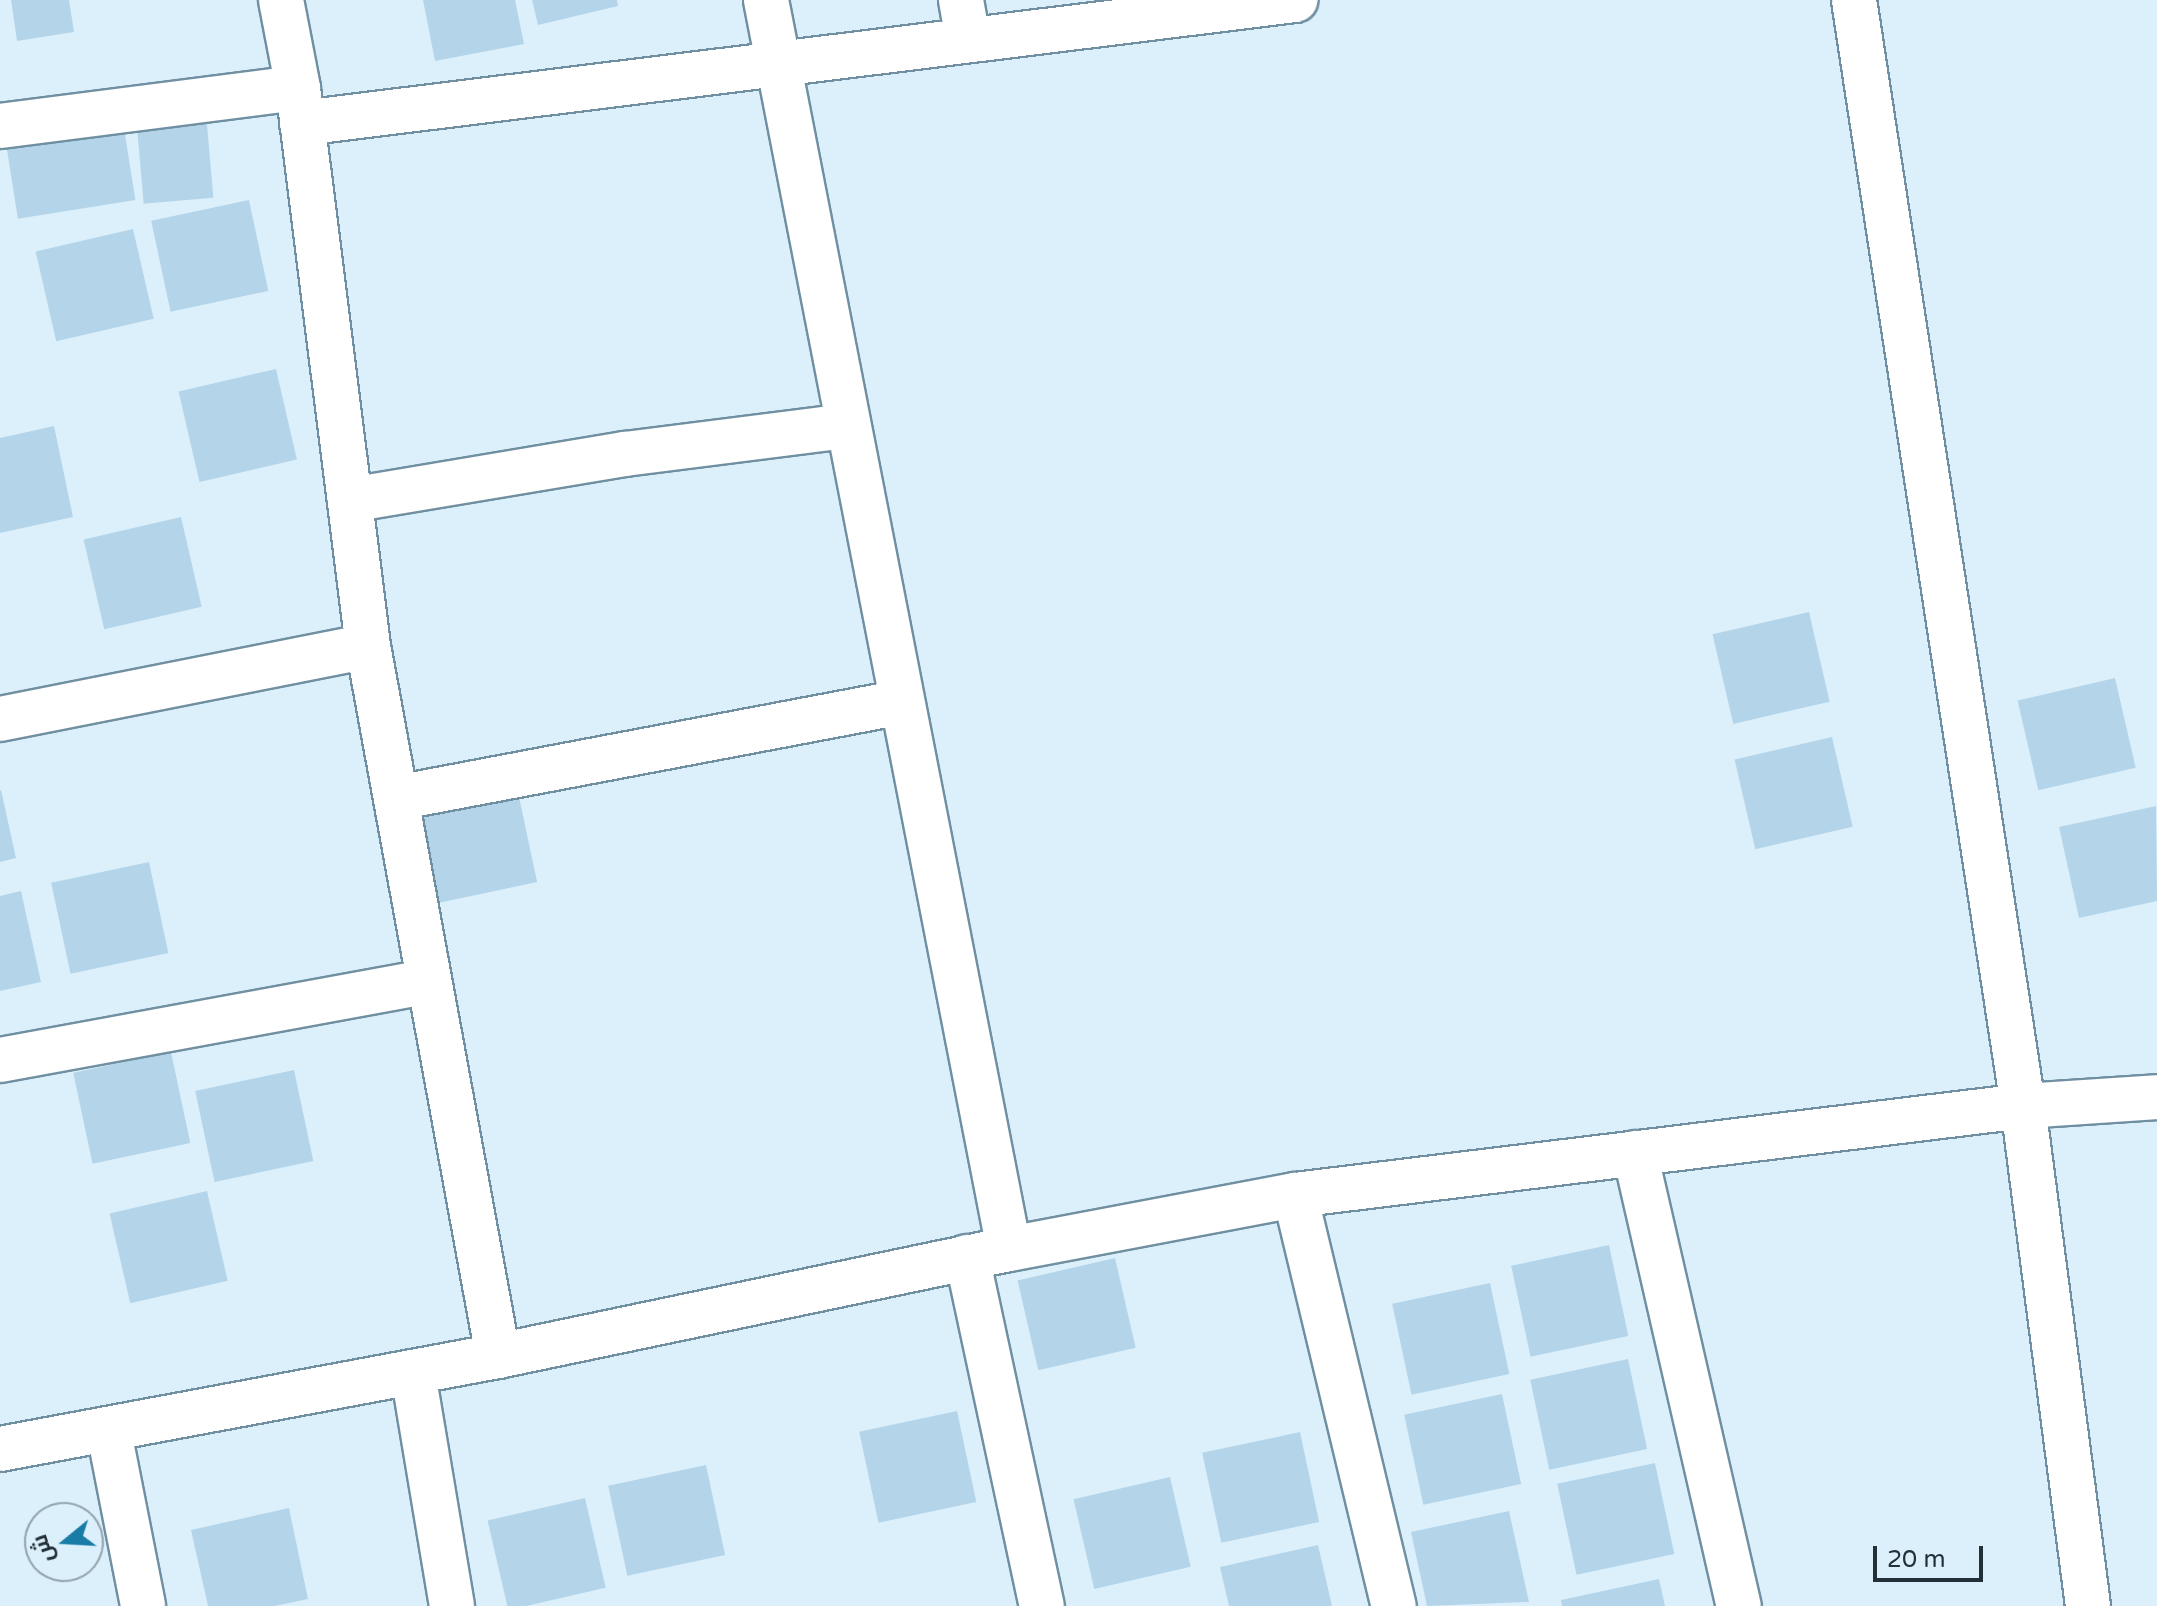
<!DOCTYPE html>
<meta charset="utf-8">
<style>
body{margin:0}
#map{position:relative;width:2157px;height:1606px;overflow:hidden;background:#dcf0fc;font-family:"Varela Round",Cairo,sans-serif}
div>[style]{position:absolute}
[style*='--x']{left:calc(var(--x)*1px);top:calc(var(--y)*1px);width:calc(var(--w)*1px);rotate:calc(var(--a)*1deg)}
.building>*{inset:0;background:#b4d5e9;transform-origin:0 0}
.roads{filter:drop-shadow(2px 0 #7090a2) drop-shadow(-2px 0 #7090a2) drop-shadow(0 2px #7090a2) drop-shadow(0 -2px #7090a2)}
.street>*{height:44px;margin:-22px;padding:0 22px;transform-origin:22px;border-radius:22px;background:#fff}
span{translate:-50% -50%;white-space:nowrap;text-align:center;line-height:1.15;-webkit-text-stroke:6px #dcf0fc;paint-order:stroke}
.north{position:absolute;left:24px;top:1502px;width:80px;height:80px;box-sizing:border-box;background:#dcf0fc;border:2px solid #92a3ad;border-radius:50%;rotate:252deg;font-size:22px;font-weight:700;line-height:32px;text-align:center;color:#223037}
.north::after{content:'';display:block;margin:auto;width:28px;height:36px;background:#197ca7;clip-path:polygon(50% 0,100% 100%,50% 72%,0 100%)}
.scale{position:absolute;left:1873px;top:1546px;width:110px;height:36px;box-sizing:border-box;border:4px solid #223037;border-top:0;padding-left:10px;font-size:24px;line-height:28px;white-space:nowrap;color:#223037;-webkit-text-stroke:6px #dcf0fc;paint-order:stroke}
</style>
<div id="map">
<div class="building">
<div style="clip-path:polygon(11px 0,69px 0,74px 32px,17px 41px)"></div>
<div style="clip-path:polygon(423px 0,515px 0,524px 44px,435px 61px)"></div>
<div style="clip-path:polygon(532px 0,617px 0,618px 6px,538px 25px)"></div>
<div style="left:206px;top:113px;width:85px;height:70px;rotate:85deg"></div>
<div style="left:124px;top:128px;width:73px;height:119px;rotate:81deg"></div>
<div style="left:249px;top:200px;width:93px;height:100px;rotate:78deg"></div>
<div style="left:133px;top:229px;width:92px;height:100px;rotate:77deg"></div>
<div style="left:276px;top:369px;width:93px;height:100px;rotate:77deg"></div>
<div style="clip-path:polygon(54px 426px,73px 517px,0 533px,0 438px)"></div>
<div style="left:181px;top:517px;width:92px;height:100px;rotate:77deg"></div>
<div style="left:1809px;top:612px;width:92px;height:99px;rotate:77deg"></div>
<div style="left:2115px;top:678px;width:92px;height:100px;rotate:77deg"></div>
<div style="left:1832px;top:737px;width:92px;height:100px;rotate:77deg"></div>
<div style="clip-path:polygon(1px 790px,16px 858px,0 862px,0 791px)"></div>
<div style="left:518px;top:792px;width:92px;height:100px;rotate:78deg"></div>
<div style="clip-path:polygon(2156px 806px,2157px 901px,2079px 918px,2059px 827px)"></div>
<div style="left:149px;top:862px;width:93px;height:100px;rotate:78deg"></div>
<div style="clip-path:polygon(21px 891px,41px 982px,0 991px,0 896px)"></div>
<div style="left:171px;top:1052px;width:93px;height:100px;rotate:78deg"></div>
<div style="left:294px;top:1070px;width:93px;height:101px;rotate:78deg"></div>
<div style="left:207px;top:1191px;width:92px;height:100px;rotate:77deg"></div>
<div style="left:1609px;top:1245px;width:93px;height:100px;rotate:78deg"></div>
<div style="left:1115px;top:1258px;width:92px;height:100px;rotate:77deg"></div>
<div style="left:1490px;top:1283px;width:93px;height:100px;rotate:78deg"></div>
<div style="left:1628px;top:1359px;width:92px;height:100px;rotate:78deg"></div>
<div style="left:1502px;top:1394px;width:92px;height:100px;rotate:78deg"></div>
<div style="left:957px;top:1411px;width:93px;height:100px;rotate:78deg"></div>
<div style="left:1300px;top:1432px;width:92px;height:100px;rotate:78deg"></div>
<div style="left:1655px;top:1463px;width:93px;height:100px;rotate:78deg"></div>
<div style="left:706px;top:1465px;width:92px;height:100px;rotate:78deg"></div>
<div style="left:1170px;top:1477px;width:92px;height:99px;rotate:77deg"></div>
<div style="left:585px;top:1498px;width:92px;height:100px;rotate:77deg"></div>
<div style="clip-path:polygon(289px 1508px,308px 1599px,275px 1606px,208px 1606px,191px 1530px)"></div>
<div style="clip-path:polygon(1509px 1511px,1529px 1602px,1427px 1606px,1411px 1532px)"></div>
<div style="clip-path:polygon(1318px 1545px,1332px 1606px,1229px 1606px,1220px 1567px)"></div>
<div style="clip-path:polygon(1659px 1579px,1665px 1606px,1562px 1606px,1561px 1600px)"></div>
</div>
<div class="roads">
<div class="street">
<div style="--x:281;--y:0;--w:90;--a:79.1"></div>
<div style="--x:298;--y:88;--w:562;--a:82.85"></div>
<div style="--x:368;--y:646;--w:722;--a:79.62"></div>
<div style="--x:498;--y:1356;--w:522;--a:-11.83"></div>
<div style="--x:1009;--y:1249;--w:291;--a:-10.7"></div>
<div style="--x:1295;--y:1195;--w:733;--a:-6.97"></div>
<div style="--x:2023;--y:1106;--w:134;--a:-3.8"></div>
<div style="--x:766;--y:0;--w:1272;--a:78.99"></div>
<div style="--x:961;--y:0;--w:40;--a:80"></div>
<div style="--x:1854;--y:0;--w:1119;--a:81.31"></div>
<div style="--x:2023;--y:1106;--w:504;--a:82.59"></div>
<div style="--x:302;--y:123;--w:1001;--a:-7.06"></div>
<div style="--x:0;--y:126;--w:300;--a:-7.3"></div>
<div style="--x:350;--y:500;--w:279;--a:-9.5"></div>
<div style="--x:625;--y:454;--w:225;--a:-7.2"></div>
<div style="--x:0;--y:719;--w:375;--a:-11.2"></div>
<div style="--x:396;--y:798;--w:515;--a:-10.74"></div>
<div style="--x:0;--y:1060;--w:436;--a:-10.4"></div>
<div style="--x:1635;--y:1153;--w:465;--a:77.1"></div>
<div style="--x:1295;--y:1195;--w:423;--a:76.5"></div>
<div style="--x:967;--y:1257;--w:357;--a:77.9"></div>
<div style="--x:413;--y:1373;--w:236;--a:80.5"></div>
<div style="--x:109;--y:1432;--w:177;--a:78.9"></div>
<div style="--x:0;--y:1449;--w:507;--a:-10.58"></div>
</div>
</div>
<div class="north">ش</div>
<div class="scale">20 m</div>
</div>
